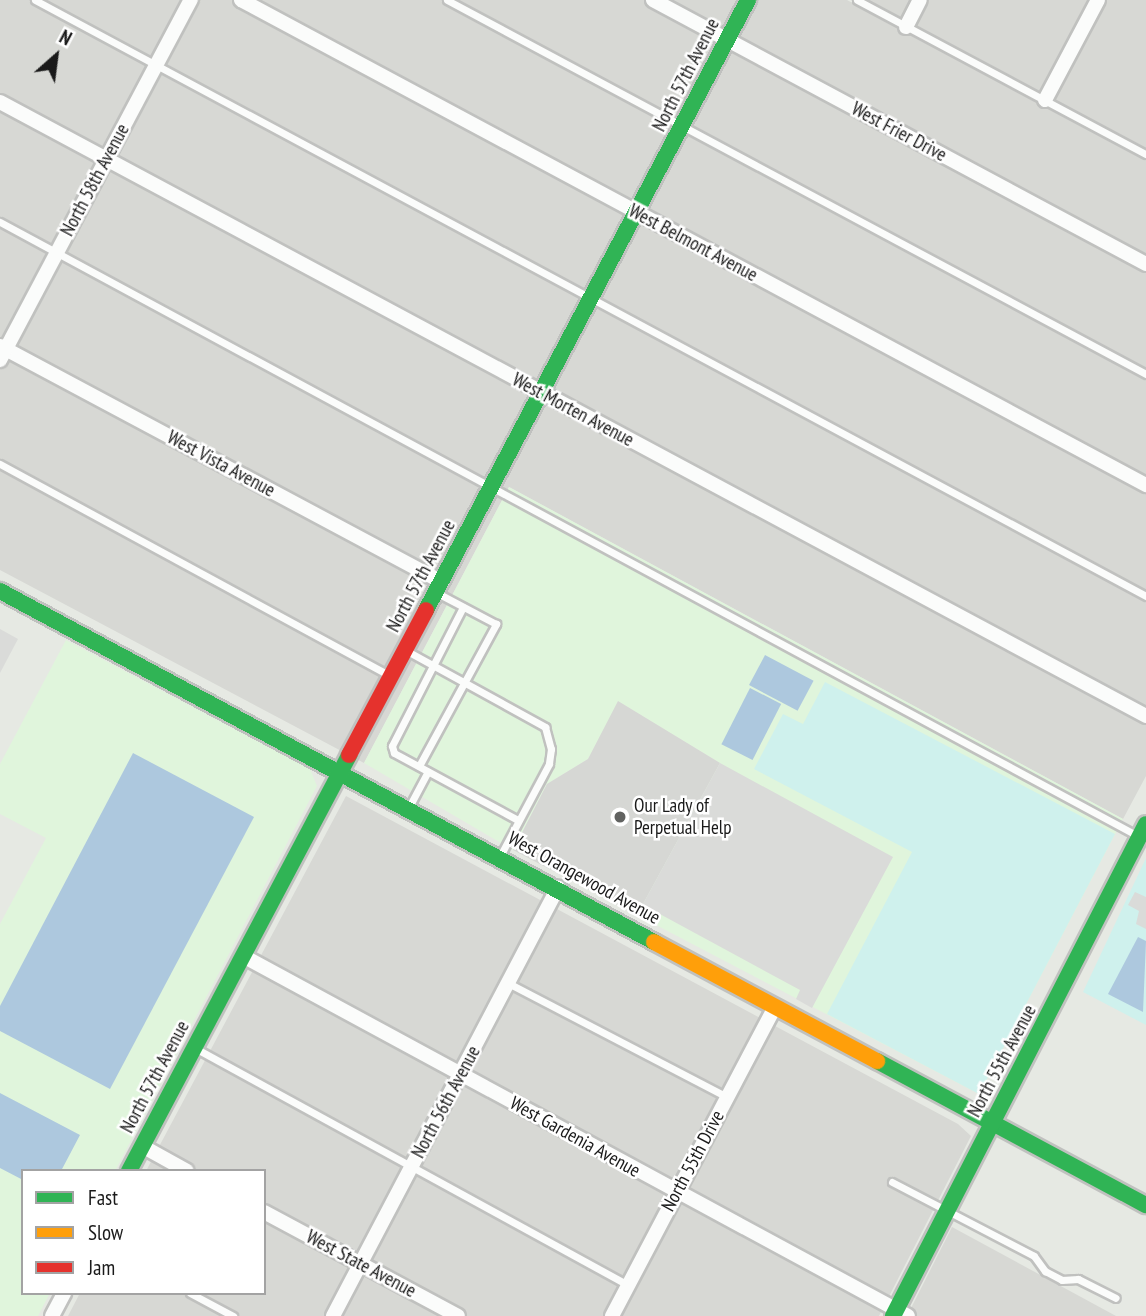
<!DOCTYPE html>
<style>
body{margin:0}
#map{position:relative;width:1146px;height:1316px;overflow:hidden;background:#e6e9e3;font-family:"PT Sans Narrow",sans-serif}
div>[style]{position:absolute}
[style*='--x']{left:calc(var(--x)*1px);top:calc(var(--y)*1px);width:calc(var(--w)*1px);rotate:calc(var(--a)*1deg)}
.residential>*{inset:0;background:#d7d8d4}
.education>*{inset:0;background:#e0f5dc}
.religious>*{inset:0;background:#d6d7d4}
.park>*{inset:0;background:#cff1ed}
.pitch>*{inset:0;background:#adc8de;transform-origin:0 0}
.parking>*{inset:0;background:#dadbd9}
.roads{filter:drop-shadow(2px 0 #c0c1bf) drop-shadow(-2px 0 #c0c1bf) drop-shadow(0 2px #c0c1bf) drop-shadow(0 -2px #c0c1bf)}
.lane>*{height:7px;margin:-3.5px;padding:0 3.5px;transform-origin:3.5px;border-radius:3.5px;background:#fbfcfb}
.street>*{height:14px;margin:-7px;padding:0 7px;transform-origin:7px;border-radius:7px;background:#fbfcfb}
.fast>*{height:16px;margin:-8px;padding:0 8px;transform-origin:8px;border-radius:8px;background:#30b455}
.slow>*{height:16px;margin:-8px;padding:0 8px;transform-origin:8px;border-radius:8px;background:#ff9f0a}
.jam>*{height:16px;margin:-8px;padding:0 8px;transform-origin:8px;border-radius:8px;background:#e5322d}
.dots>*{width:19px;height:19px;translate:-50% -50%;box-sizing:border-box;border:4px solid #fff;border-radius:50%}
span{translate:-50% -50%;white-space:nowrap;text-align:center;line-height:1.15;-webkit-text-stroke:5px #fff;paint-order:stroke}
.street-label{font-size:19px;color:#1a1a1a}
.poi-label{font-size:19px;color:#1a1a1a}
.left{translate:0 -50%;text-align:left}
.legend{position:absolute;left:21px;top:1169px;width:245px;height:126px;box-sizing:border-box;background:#fff;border:2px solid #a3a3a3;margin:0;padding:9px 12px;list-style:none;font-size:21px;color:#1a1a1a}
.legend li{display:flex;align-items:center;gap:14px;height:35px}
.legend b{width:35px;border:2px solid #a3a3a3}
.north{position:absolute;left:21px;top:21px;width:70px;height:70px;-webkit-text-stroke:5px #fff;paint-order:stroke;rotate:28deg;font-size:19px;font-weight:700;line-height:28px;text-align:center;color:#1a1a1a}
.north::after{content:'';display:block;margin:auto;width:24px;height:32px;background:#1a1a1a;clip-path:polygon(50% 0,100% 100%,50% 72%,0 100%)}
</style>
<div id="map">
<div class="residential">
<div style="clip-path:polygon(0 0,847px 0,1146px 160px,1146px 776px,1123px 819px,509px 487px,364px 763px,0 570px)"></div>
<div style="clip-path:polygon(857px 0,1146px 0,1146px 154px)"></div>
<div style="clip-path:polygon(346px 796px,958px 1124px,971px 1136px,879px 1316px,68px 1316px,80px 1293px,264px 1293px,264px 1171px,146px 1171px)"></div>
<div style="clip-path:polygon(952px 1227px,1116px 1316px,907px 1316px)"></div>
</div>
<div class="education">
<div style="clip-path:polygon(509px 487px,1123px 819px,979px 1094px,637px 915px,720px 763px,619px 702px,588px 759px,547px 784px,513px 850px,364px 763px)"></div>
<div style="clip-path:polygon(66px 640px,310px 769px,317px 786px,115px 1171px,23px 1171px,23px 1293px,50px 1293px,38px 1316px,0 1316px,0 924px,46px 838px,0 814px,0 764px)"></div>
</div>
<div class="religious">
<div style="clip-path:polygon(618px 701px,720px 763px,637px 915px,513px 850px,547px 784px,588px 759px)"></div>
</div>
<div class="park">
<div style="clip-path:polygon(825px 682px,1115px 834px,979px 1094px,827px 1014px,912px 852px,754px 769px,783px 714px,803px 724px)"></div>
<div style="clip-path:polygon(1146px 858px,1146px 1025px,1083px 992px)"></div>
</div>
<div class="pitch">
<div style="left:765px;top:655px;width:55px;height:34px;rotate:28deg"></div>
<div style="left:750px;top:688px;width:35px;height:63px;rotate:27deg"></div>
<div style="clip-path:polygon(133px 753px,254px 817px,110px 1089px,0 1031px,0 1006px)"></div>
<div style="clip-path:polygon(1138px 937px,1146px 941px,1143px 1012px,1108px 994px)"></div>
<div style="clip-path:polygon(0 1093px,80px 1135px,61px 1171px,23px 1171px,23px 1180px,0 1168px)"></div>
</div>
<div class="parking">
<div style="clip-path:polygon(0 629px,18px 639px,0 673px)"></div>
<div style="clip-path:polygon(720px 763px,893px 857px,812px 1008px,796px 999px,800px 990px,658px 913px,652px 923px,637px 915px)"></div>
<div style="clip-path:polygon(1135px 892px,1146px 897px,1146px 929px,1136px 924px,1139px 911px,1128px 905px)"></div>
</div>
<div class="roads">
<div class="lane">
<div style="--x:35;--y:0;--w:1261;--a:28.21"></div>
<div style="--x:447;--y:0;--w:793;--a:28.15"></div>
<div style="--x:857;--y:0;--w:327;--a:28.1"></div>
<div style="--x:0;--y:222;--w:1291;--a:28.35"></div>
<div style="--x:0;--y:464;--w:442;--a:28.5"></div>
<div style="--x:463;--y:607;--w:156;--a:117.1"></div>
<div style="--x:392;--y:746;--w:7;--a:74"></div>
<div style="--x:394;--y:753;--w:141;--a:28.4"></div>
<div style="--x:407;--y:651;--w:158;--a:28.8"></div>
<div style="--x:545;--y:727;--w:23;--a:75"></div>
<div style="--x:551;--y:749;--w:15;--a:98"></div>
<div style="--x:549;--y:764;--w:104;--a:118"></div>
<div style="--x:419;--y:766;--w:162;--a:-61.5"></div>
<div style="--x:496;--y:624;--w:64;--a:-152.2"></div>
<div style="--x:409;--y:807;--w:40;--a:-62"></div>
<div style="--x:508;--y:983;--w:247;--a:27.5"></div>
<div style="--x:195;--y:1048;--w:494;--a:28.7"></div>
<div style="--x:892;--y:1182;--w:160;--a:27.5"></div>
<div style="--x:1034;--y:1256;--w:19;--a:54"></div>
<div style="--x:1045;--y:1271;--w:19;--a:28"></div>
<div style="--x:1062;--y:1280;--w:16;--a:-4"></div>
<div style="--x:1078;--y:1279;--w:42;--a:26.6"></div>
<div style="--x:190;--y:1293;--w:49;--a:28.1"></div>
</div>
<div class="street">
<div style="--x:241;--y:0;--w:1027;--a:28.19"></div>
<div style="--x:653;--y:0;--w:559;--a:28.17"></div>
<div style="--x:906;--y:27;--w:30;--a:-63"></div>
<div style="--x:1045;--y:100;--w:113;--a:-62.1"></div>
<div style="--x:0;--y:102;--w:1300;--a:28.18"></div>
<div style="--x:0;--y:346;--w:501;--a:28.1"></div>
<div style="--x:0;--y:360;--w:408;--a:-62.1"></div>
<div style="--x:243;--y:956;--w:756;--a:28.43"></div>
<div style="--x:142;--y:1146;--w:51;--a:29.1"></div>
<div style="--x:264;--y:1212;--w:220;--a:28.2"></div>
<div style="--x:52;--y:1316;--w:26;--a:-62"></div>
<div style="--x:333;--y:1316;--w:484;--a:-62.3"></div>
<div style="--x:612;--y:1316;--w:349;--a:-62.2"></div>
</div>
<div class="fast">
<div style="--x:0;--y:591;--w:742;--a:28.22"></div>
<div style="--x:426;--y:610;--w:690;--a:-62.17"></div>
<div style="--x:877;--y:1061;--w:305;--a:28.2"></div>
<div style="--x:129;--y:1171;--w:471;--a:-62.1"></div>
<div style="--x:893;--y:1316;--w:553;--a:-62.79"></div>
</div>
<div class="slow">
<div style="--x:654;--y:942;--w:253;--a:28.1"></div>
</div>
<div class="jam">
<div style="--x:349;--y:755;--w:164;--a:-62"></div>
</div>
</div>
<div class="dots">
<div style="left:620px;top:817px;background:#616260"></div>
</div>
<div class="street-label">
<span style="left:686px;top:75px;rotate:-63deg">North 57th Avenue</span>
<span style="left:899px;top:132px;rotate:28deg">West Frier Drive</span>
<span style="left:95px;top:180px;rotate:-62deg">North 58th Avenue</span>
<span style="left:693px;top:243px;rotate:28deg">West Belmont Avenue</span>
<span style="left:573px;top:410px;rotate:28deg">West Morten Avenue</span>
<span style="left:221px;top:464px;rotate:28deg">West Vista Avenue</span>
<span style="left:421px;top:576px;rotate:-62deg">North 57th Avenue</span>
<span style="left:584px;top:878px;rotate:29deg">West Orangewood Avenue</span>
<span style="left:1002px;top:1061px;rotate:-62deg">North 55th Avenue</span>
<span style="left:155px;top:1077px;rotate:-62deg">North 57th Avenue</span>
<span style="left:446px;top:1102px;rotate:-62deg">North 56th Avenue</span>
<span style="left:575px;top:1137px;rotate:29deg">West Gardenia Avenue</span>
<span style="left:693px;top:1161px;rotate:-62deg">North 55th Drive</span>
<span style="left:361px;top:1264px;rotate:28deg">West State Avenue</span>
</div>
<div class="poi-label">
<span class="left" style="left:634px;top:817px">Our Lady of<br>Perpetual Help</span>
</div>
<ul class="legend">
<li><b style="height:9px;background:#30b455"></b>Fast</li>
<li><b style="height:9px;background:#ff9f0a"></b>Slow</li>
<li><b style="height:9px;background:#e5322d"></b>Jam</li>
</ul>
<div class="north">N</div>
</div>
